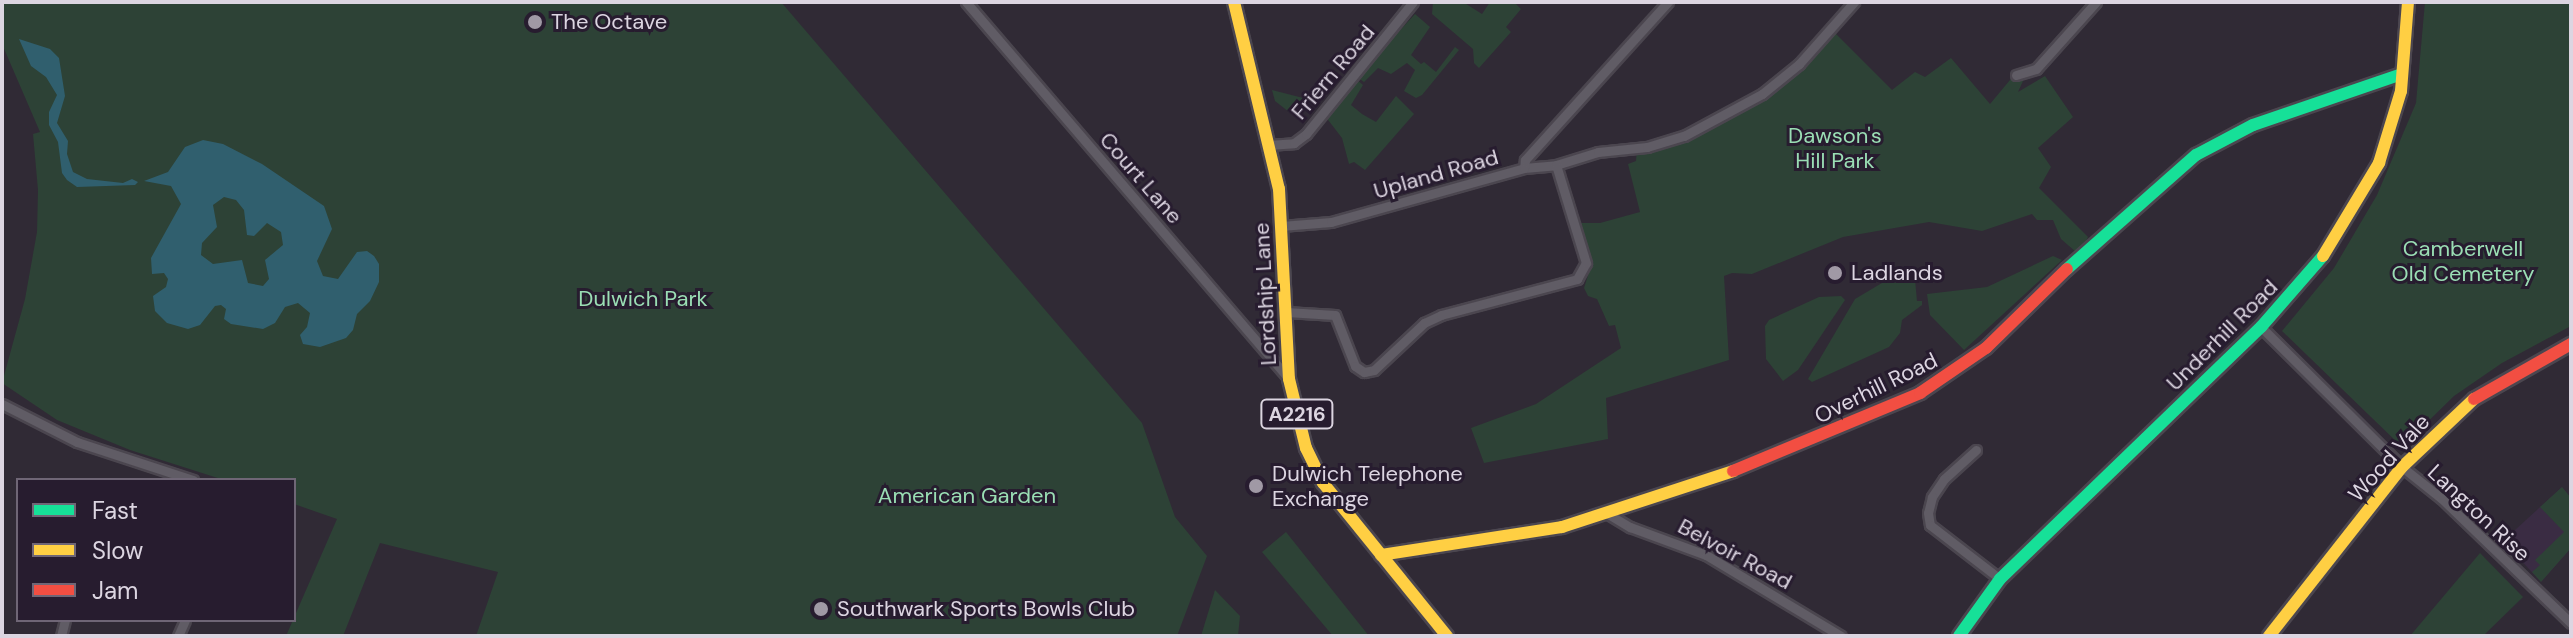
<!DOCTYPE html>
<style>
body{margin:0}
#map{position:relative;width:2573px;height:638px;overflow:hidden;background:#302a35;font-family:"DM Sans",sans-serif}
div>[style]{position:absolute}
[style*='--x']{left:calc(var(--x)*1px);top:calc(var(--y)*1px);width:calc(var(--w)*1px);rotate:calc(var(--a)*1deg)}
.built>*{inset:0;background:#3a2c43}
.green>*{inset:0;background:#2d4236}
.water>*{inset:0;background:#305f6e}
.roads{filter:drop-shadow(2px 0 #4b464f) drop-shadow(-2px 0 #4b464f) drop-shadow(0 2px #4b464f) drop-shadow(0 -2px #4b464f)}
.street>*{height:9px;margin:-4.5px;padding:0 4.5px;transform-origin:4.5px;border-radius:4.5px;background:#605c65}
.fast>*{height:12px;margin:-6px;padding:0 6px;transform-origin:6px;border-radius:6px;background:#16e098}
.slow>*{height:12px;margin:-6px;padding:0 6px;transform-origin:6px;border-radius:6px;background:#ffcf43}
.jam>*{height:12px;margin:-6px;padding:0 6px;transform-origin:6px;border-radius:6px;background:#f24e42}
.dots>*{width:22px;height:22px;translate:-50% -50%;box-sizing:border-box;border:4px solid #271c2f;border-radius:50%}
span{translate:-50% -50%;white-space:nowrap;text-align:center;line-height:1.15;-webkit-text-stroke:6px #271c2f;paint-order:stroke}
.shield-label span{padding:2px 6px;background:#271c2f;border:2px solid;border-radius:6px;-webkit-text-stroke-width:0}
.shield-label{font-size:20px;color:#dcd5e1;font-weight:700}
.poi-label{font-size:22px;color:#dcd5e1}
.left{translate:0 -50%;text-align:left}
.street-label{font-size:22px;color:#dcd5e1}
.park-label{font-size:22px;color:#9adeb4}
.frame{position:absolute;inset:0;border:4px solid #dcd5e1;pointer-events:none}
.legend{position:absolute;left:16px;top:478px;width:280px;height:144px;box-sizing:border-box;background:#271c2f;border:2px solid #6f6676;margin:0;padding:10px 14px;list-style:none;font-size:24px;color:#dcd5e1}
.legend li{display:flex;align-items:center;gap:16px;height:40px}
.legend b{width:40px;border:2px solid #6f6676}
</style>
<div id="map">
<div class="built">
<div style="clip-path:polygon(2562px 487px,2571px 498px,2571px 548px,2541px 582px,2503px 541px)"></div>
</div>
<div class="green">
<div style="clip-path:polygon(2px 2px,781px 2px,1142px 423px,1175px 517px,1207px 556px,1177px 636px,476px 636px,498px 572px,380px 543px,343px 636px,286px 636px,337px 519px,294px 504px,294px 480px,224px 480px,130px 450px,57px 420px,2px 383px,25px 299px,37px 232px,38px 190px,33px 134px,40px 132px,2px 44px)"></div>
<div style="clip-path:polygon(1433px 2px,1463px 2px,1482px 14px,1490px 2px,1514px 2px,1521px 9px,1506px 27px,1511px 32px,1479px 68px,1474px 63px,1473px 49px,1432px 14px)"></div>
<div style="clip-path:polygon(2425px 2px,2571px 2px,2571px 326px,2502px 363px,2454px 396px,2402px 447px,2282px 331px,2334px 268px,2377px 195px,2416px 103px)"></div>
<div style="clip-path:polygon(1415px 14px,1430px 27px,1411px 55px,1421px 64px,1424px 62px,1436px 72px,1455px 47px,1459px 50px,1422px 95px,1416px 98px,1404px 91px,1415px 70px,1407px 63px,1391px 74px,1378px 68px,1364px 82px,1357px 77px)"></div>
<div style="clip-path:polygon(1833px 31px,1892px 90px,1915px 72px,1925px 77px,1951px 58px,1990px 104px,2015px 74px,2023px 81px,2018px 92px,2045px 76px,2073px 117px,2038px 148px,2051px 167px,2039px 188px,2088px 237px,2084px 245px,2076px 252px,2061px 239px,2053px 220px,2037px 220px,2032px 214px,1982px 231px,1929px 222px,1843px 237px,1752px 274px,1732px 273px,1724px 276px,1729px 360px,1606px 398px,1608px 439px,1484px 463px,1471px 428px,1536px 404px,1621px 348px,1615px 325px,1609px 326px,1597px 299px,1588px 296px,1584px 288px,1591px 266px,1574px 223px,1600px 223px,1640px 212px,1628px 164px,1636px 161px,1637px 149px,1682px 133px,1758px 92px)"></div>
<div style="clip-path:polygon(1356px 79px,1363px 85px,1351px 105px,1362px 114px,1376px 122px,1396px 96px,1414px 114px,1365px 170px,1354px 162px,1349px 164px,1342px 138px,1325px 116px)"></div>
<div style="clip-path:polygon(1272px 90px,1311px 100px,1302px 111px,1289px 112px,1275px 101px)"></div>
<div style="clip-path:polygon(2053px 256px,2062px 260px,1964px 350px,1930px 315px,1927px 294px,1987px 287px)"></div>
<div style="clip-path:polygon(1906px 276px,1915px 279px,1917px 301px,1922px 301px,1922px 305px,1902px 320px,1900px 333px,1889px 347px,1812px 382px,1808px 379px,1855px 299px,1887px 280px)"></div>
<div style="clip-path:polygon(1841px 296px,1845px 300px,1798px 370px,1783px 381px,1766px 359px,1765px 326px,1769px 320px,1819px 297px)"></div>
<div style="clip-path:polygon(2562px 487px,2571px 498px,2571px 548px,2541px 582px,2532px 572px,2540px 565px,2535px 560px,2564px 532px,2540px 507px)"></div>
<div style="clip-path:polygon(1286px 532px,1369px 636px,1333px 636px,1262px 552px)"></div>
<div style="clip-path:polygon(2480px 553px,2523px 597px,2483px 636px,2410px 636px)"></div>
<div style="clip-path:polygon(1215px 590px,1240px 616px,1238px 636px,1201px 636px)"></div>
</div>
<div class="water">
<div style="clip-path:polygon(19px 39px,50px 49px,59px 58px,65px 96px,57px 123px,68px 141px,67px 154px,73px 172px,87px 179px,123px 183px,132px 179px,138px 182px,135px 185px,77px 187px,67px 180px,62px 173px,58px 142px,49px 125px,49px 112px,57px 95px,46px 77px,31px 66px)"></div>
<div style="clip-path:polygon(evenodd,203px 140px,223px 144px,262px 164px,324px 206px,332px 229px,317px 261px,323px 276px,338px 279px,357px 252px,367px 251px,374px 256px,379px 264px,379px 282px,370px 301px,357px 314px,353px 330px,346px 338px,320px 347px,303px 344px,300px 335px,307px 327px,310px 313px,298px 303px,285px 307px,275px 323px,263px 329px,231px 324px,224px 319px,226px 309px,221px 305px,215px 306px,200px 325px,188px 329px,167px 323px,155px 311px,153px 296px,166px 287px,168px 279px,164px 273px,152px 274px,151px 258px,181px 204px,171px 186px,144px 181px,168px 172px,185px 147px,203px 140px,224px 197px,236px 200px,244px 210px,247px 235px,254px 236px,267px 223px,281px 232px,283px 245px,265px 260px,269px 279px,263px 286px,248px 283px,242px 260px,213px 264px,201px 255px,202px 243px,217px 227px,213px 205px,224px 197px)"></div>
</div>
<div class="roads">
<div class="street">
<div style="--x:966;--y:2;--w:493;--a:49.4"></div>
<div style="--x:2016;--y:75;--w:21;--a:-17"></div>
<div style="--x:2036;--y:69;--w:90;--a:-48.2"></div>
<div style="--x:1268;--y:145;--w:26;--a:-4"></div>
<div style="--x:1294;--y:143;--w:15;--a:-37"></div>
<div style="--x:1306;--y:134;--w:170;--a:-51"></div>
<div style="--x:1524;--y:168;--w:32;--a:-5"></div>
<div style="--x:1556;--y:165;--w:44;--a:-17.2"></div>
<div style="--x:1598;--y:152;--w:49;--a:-5.8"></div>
<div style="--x:1647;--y:147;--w:39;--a:-17"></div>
<div style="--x:1684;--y:136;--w:89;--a:-28.3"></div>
<div style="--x:1762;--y:94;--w:48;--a:-39"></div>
<div style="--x:1799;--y:64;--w:83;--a:-48.4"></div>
<div style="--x:1281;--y:226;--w:50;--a:-4.6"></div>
<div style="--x:1331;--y:222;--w:200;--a:-15.6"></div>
<div style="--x:1524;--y:168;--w:8;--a:-83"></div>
<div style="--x:1525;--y:160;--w:213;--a:-47.9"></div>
<div style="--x:1286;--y:312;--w:49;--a:3.5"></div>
<div style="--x:1335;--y:315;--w:55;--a:68.6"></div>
<div style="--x:1355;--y:366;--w:11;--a:34"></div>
<div style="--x:1364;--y:372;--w:10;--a:-11"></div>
<div style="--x:1374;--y:370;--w:69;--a:-43.2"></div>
<div style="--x:1424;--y:323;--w:19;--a:-25"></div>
<div style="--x:1441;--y:315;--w:141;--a:-14.8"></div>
<div style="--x:1577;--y:279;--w:18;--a:-61"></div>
<div style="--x:1586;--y:263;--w:102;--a:-107"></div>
<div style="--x:2261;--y:327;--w:199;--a:44.8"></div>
<div style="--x:2402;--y:467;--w:50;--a:38.5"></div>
<div style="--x:2441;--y:498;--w:180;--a:43.9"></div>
<div style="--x:2;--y:404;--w:84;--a:26.9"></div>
<div style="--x:77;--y:442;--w:122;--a:18.1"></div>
<div style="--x:1976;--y:450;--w:43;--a:137.8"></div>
<div style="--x:1944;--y:479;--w:22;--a:124"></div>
<div style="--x:1932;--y:497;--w:16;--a:104"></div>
<div style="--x:1928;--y:513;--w:12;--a:81"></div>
<div style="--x:1930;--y:525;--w:88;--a:37.6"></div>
<div style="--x:1608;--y:514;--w:26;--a:31"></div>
<div style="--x:1630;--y:527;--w:81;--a:20.2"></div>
<div style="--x:1706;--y:555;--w:157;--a:31"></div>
<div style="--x:61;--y:636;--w:16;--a:-76"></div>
<div style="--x:178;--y:636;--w:17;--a:-66"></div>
</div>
<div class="fast">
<div style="--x:2067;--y:269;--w:172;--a:-41.5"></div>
<div style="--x:2196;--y:155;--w:64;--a:-27.8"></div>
<div style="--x:2253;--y:125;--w:157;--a:-18.9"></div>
<div style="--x:1959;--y:636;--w:70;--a:-54.3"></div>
<div style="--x:2000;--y:579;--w:363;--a:-44"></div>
<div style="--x:2261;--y:327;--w:94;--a:-48.9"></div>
</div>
<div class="slow">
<div style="--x:1234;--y:2;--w:192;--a:76.5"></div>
<div style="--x:1279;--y:189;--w:190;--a:87"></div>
<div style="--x:1289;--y:379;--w:71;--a:76.2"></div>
<div style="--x:1306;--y:448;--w:39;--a:64"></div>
<div style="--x:1323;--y:483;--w:197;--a:51"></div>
<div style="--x:2323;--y:256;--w:109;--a:-58.9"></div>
<div style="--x:2379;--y:163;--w:75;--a:-73"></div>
<div style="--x:2401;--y:91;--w:89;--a:-85.5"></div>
<div style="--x:1381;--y:555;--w:183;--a:-8.8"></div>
<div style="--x:1562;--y:527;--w:180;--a:-18.1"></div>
<div style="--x:2269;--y:636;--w:215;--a:-51.8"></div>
<div style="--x:2402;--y:467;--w:99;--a:-43.4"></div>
</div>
<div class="jam">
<div style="--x:2474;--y:399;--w:112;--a:-29.6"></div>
<div style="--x:1733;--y:471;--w:203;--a:-22.6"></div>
<div style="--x:1920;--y:393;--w:80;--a:-34.3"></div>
<div style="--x:1986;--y:348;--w:113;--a:-44.3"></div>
</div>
</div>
<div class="dots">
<div style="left:535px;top:22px;background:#a099a5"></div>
<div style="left:1835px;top:273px;background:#a099a5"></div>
<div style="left:1256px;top:486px;background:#a099a5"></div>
<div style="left:821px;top:609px;background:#a099a5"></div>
</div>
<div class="shield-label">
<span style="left:1297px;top:414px">A2216</span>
</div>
<div class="poi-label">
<span class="left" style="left:551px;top:22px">The Octave</span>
<span class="left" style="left:1851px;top:273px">Ladlands</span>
<span class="left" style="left:1272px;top:486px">Dulwich Telephone<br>Exchange</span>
<span class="left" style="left:837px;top:609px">Southwark Sports Bowls Club</span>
</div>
<div class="street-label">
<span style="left:1333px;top:72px;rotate:-50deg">Friern Road</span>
<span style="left:1436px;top:174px;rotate:-16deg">Upland Road</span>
<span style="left:1141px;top:178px;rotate:49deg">Court Lane</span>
<span style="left:1265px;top:294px;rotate:-93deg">Lordship Lane</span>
<span style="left:2222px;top:335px;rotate:-45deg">Underhill Road</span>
<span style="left:1876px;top:388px;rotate:-26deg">Overhill Road</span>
<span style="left:2389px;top:458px;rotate:-48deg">Wood Vale</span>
<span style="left:2479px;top:513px;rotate:43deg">Langton Rise</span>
<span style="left:1735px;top:554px;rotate:28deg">Belvoir Road</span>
</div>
<div class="park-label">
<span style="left:1835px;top:148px">Dawson's<br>Hill Park</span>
<span style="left:2463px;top:261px">Camberwell<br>Old Cemetery</span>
<span style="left:643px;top:299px">Dulwich Park</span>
<span style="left:967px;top:496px">American Garden</span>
</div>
<div class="frame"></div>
<ul class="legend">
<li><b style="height:10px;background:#16e098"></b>Fast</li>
<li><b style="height:10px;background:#ffcf43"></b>Slow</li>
<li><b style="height:10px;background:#f24e42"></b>Jam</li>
</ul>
</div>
